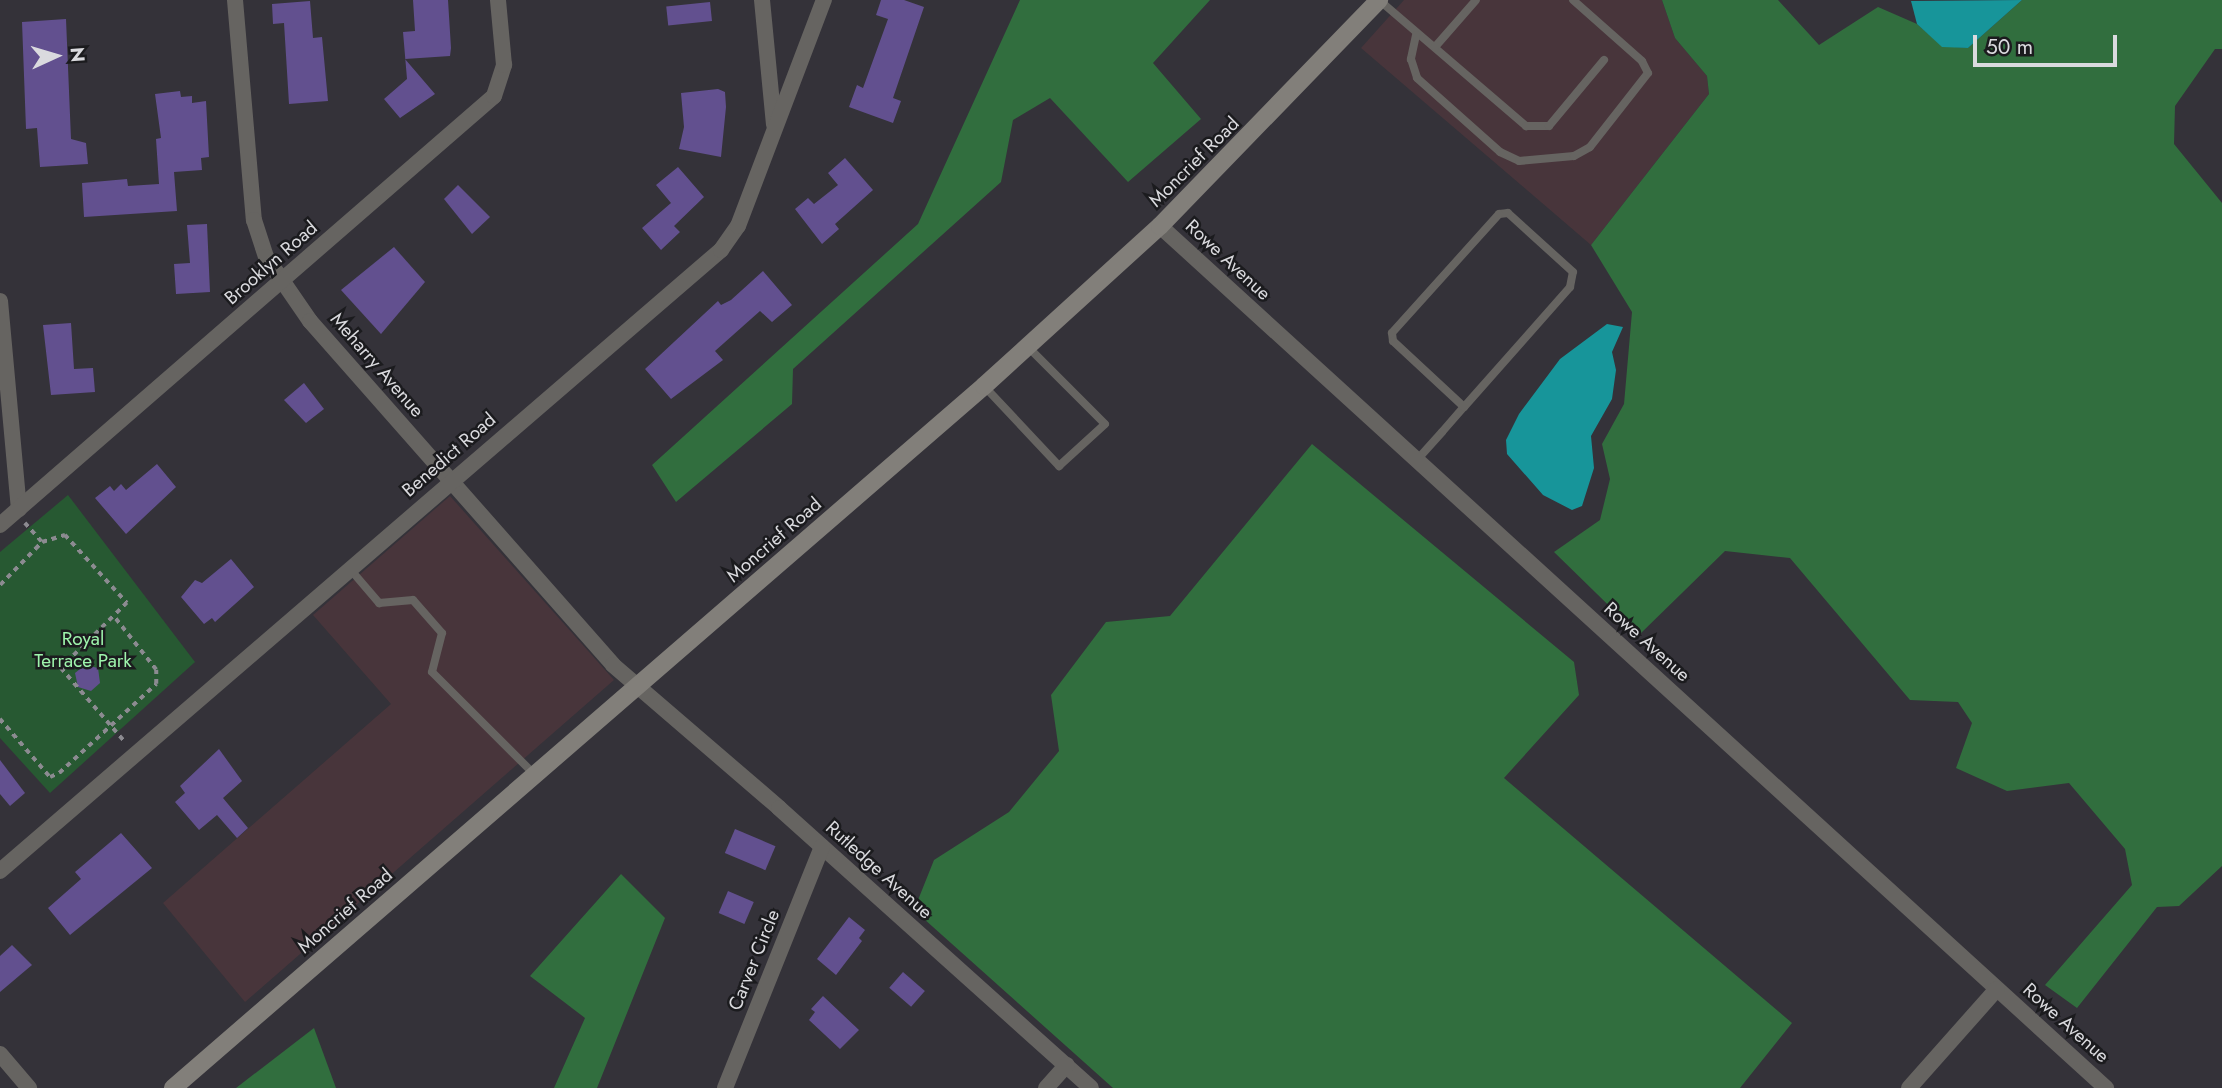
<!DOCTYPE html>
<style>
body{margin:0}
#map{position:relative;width:2222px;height:1088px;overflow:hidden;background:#343239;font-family:Jost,sans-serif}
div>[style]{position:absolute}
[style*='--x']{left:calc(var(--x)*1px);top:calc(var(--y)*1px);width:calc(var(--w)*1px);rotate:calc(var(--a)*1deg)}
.commercial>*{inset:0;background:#48353b}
.green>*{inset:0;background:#275932}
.forest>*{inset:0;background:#316e3e}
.water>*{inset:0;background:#17959a}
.building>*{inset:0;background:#62508f;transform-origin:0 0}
.path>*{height:3.5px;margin-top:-1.75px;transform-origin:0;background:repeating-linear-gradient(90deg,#8c8b91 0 5px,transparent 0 10px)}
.service>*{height:8px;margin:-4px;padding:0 4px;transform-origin:4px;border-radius:4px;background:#666461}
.minor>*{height:16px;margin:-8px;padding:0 8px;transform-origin:8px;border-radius:8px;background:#666461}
.secondary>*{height:18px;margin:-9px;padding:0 9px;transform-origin:9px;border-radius:9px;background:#827f7a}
span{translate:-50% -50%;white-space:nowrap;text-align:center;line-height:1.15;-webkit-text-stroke:5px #1b1b1e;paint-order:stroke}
.street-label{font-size:19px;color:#dadade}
.park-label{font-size:19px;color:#9ef4ac}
.north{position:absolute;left:21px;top:21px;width:70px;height:70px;-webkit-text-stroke:5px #1b1b1e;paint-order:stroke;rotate:86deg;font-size:19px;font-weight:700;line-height:28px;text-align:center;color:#dadade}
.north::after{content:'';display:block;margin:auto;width:24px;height:32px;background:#dadade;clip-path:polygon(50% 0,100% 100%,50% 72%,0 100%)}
.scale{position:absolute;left:1973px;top:35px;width:144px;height:32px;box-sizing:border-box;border:4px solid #dadade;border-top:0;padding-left:9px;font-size:21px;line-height:24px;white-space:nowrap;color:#dadade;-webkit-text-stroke:5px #1b1b1e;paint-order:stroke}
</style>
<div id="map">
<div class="commercial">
<div style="clip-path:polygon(1404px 0,1662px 0,1675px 38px,1707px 76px,1709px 94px,1591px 245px,1361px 48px)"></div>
<div style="clip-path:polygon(450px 496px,614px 680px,245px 1002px,163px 903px,391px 704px,313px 615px)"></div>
</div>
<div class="green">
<div style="clip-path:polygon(68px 495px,195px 662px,50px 793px,0 738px,0 552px)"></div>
</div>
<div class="forest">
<div style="clip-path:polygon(1020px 0,1210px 0,1153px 63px,1201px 119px,1128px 182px,1050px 98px,1013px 120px,1001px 182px,793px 369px,792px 404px,676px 502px,652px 465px,918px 224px)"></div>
<div style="clip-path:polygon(1662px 0,1778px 0,1819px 45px,1878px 7px,1917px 24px,1942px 46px,1968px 48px,2022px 0,2222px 0,2222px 49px,2215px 49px,2175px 106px,2174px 144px,2222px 203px,2222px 866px,2179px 906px,2157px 907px,2077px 1008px,2045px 985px,2132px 885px,2125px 849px,2069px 783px,2007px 791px,1956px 768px,1972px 723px,1958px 702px,1910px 700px,1790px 558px,1725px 551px,1639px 635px,1554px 552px,1600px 520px,1610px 479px,1602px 444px,1624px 404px,1632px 312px,1591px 245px,1709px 94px,1707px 76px,1675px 38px)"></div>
<div style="clip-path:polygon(1312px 444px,1574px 662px,1579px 695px,1504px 778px,1792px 1023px,1740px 1088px,1113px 1088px,914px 910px,934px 860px,1009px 812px,1059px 751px,1051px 695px,1106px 622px,1170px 616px)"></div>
<div style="clip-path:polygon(621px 874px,665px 918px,597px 1088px,554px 1088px,585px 1018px,530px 976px)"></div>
<div style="clip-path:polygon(314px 1028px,336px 1088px,236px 1088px)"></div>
</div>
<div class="water">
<div style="clip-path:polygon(2022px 0,1968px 48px,1942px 47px,1917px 24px,1911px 1px)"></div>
<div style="clip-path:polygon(1607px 324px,1623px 327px,1612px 352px,1616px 370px,1612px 399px,1591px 436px,1594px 468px,1582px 506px,1572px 510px,1543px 495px,1507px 454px,1506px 440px,1519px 414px,1560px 359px)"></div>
</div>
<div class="building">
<div style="clip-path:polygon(413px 0,448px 0,451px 48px,450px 56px,405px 59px,435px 94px,400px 118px,384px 99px,407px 79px,403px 32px,415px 31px)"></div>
<div style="clip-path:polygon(881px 0,904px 0,924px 7px,893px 98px,901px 101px,893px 123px,849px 107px,857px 85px,863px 88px,888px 19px,876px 15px)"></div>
<div style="clip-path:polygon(310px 1px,313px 38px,322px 37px,328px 101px,289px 104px,284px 23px,273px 24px,272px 4px)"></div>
<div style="left:710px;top:2px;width:19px;height:44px;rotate:84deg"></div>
<div style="clip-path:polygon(66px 19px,71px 139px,86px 143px,88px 164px,40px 167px,37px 128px,26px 129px,22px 22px)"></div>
<div style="clip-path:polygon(718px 89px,725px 92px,726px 107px,721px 157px,679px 149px,684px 127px,681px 93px)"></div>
<div style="clip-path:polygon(180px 91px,181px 97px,192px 96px,192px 103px,206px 101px,209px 157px,201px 158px,202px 170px,174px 172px,177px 211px,84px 217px,82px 183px,127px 179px,128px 186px,159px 184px,156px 139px,161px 138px,155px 94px)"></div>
<div style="clip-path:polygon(845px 158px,873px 190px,835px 224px,839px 229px,822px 244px,795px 209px,808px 198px,814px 204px,838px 185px,828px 173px)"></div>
<div style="clip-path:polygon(678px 167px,704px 197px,674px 226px,680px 232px,661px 250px,642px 228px,671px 203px,656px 185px)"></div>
<div style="clip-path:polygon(458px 185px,490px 217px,472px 234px,444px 199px)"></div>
<div style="clip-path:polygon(207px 224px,210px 292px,176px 294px,174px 264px,190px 263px,187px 225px)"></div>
<div style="clip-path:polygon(394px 247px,425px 282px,381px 334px,341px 290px)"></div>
<div style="clip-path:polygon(763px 271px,792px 305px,772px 322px,760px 311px,715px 351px,723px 360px,671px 399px,645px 369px,718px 301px,721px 305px,731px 300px)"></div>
<div style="clip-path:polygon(71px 323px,74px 369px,93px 368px,95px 392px,51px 395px,43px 325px)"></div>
<div style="clip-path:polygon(304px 383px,324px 409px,306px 423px,284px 400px)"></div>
<div style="clip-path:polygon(157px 464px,176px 487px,126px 534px,95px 498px,110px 486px,114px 491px,121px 484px,126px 490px)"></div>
<div style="clip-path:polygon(231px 559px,254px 587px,215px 622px,212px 618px,204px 624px,181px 597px,195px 580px,202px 583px)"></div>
<div style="clip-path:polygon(85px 665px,98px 668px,100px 683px,91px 691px,78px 687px,75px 673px)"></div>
<div style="clip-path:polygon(219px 749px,242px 781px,223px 798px,248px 828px,237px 838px,217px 815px,199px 830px,175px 802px,185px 793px,180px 786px)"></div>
<div style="clip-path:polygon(0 760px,25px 793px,10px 806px,0 794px)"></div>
<div style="left:735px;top:829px;width:44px;height:26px;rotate:23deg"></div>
<div style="clip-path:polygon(121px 833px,152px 868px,70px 935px,48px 908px,81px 879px,75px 872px)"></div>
<div style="left:728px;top:891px;width:28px;height:24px;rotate:23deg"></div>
<div style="clip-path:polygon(849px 917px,865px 930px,859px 938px,862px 941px,836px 975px,817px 959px)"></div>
<div style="clip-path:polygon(12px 945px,32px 965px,0 992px,0 956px)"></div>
<div style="left:903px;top:972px;width:29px;height:21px;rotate:41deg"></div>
<div style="clip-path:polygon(823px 996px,859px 1030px,840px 1049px,809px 1020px,815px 1012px,811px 1009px)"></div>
</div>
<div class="path">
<div style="--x:25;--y:523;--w:25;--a:48"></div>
<div style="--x:0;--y:585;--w:60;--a:-45.7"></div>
<div style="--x:42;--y:542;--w:24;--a:-17"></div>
<div style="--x:65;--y:535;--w:92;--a:47.6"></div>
<div style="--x:127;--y:603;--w:93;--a:135.4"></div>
<div style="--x:61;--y:668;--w:98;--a:49.1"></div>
<div style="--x:0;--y:719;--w:77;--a:49.2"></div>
<div style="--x:50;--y:777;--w:10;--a:-24"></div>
<div style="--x:59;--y:773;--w:132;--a:-42.5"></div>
<div style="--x:156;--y:684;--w:14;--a:-90"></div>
<div style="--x:156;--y:670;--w:68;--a:-128.4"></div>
</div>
<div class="service">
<div style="--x:1379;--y:0;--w:194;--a:40.6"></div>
<div style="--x:1526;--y:126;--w:23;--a:0"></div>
<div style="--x:1549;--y:126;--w:86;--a:-50.2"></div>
<div style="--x:1416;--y:35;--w:25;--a:102"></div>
<div style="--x:1411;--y:59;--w:20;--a:72"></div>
<div style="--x:1417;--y:78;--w:111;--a:41.7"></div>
<div style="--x:1500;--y:152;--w:21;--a:25"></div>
<div style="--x:1519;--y:161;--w:55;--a:-5.2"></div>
<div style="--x:1574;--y:156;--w:18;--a:-29"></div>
<div style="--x:1590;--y:147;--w:94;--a:-51.9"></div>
<div style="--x:1648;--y:73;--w:13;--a:-117"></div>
<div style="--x:1642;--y:61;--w:92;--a:-138.5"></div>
<div style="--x:1435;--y:47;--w:62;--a:-48.9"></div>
<div style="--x:984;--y:386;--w:110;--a:46.8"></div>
<div style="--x:1059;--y:466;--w:62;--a:-42.4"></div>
<div style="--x:1105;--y:424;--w:109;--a:-135"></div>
<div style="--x:1416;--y:461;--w:39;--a:-48"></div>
<div style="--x:1442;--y:432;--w:33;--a:-49"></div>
<div style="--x:1464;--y:407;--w:160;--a:-48.5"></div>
<div style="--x:1570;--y:287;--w:15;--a:-79"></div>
<div style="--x:1573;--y:272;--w:88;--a:-137.8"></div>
<div style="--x:1508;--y:213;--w:9;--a:174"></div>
<div style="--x:1499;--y:214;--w:160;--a:132"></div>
<div style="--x:1392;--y:333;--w:8;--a:83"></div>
<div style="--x:1393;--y:341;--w:97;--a:42.9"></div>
<div style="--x:350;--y:569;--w:45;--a:49.5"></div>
<div style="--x:379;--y:603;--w:34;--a:-5"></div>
<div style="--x:413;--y:600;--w:44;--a:48.7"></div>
<div style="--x:442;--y:633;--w:40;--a:104.4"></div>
<div style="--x:432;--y:672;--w:146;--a:45"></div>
</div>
<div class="minor">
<div style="--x:235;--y:0;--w:221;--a:85.1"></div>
<div style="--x:254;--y:220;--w:39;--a:72"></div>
<div style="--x:266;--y:257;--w:78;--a:55.5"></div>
<div style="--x:310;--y:321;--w:458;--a:48.6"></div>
<div style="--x:613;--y:665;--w:219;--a:40.7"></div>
<div style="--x:779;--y:808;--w:419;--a:41.9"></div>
<div style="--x:762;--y:0;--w:125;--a:84.5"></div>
<div style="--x:1160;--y:226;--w:1280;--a:42.34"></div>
<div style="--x:0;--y:301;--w:209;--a:84.8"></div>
<div style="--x:0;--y:525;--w:654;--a:-40.97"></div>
<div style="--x:494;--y:96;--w:33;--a:-72"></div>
<div style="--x:504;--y:65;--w:65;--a:-95.3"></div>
<div style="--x:0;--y:871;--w:952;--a:-40.74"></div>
<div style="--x:721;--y:250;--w:29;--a:-55"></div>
<div style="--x:738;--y:226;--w:242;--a:-69.2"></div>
<div style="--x:0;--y:1054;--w:45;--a:49.5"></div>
<div style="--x:725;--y:1088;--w:260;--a:-68.1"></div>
<div style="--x:1046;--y:1088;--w:31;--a:-48"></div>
<div style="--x:1909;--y:1088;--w:132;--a:-48.4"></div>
</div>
<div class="secondary">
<div style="--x:173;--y:1088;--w:1073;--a:-40.88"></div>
<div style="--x:984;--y:386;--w:238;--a:-42.3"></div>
<div style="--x:1160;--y:226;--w:315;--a:-45.9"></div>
</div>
<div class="street-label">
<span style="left:1194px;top:162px;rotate:-45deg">Moncrief Road</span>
<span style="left:1228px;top:260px;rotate:43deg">Rowe Avenue</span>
<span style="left:271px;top:263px;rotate:-41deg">Brooklyn Road</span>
<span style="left:377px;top:365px;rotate:49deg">Meharry Avenue</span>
<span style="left:449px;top:455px;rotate:-41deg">Benedict Road</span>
<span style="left:774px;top:540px;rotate:-41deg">Moncrief Road</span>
<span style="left:1647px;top:642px;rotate:42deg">Rowe Avenue</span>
<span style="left:879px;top:870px;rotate:42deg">Rutledge Avenue</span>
<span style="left:345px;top:911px;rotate:-41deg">Moncrief Road</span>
<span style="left:754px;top:960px;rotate:-68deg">Carver Circle</span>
<span style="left:2066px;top:1023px;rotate:42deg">Rowe Avenue</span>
</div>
<div class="park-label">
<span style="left:83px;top:650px">Royal<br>Terrace Park</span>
</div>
<div class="north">N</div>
<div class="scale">50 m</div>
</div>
